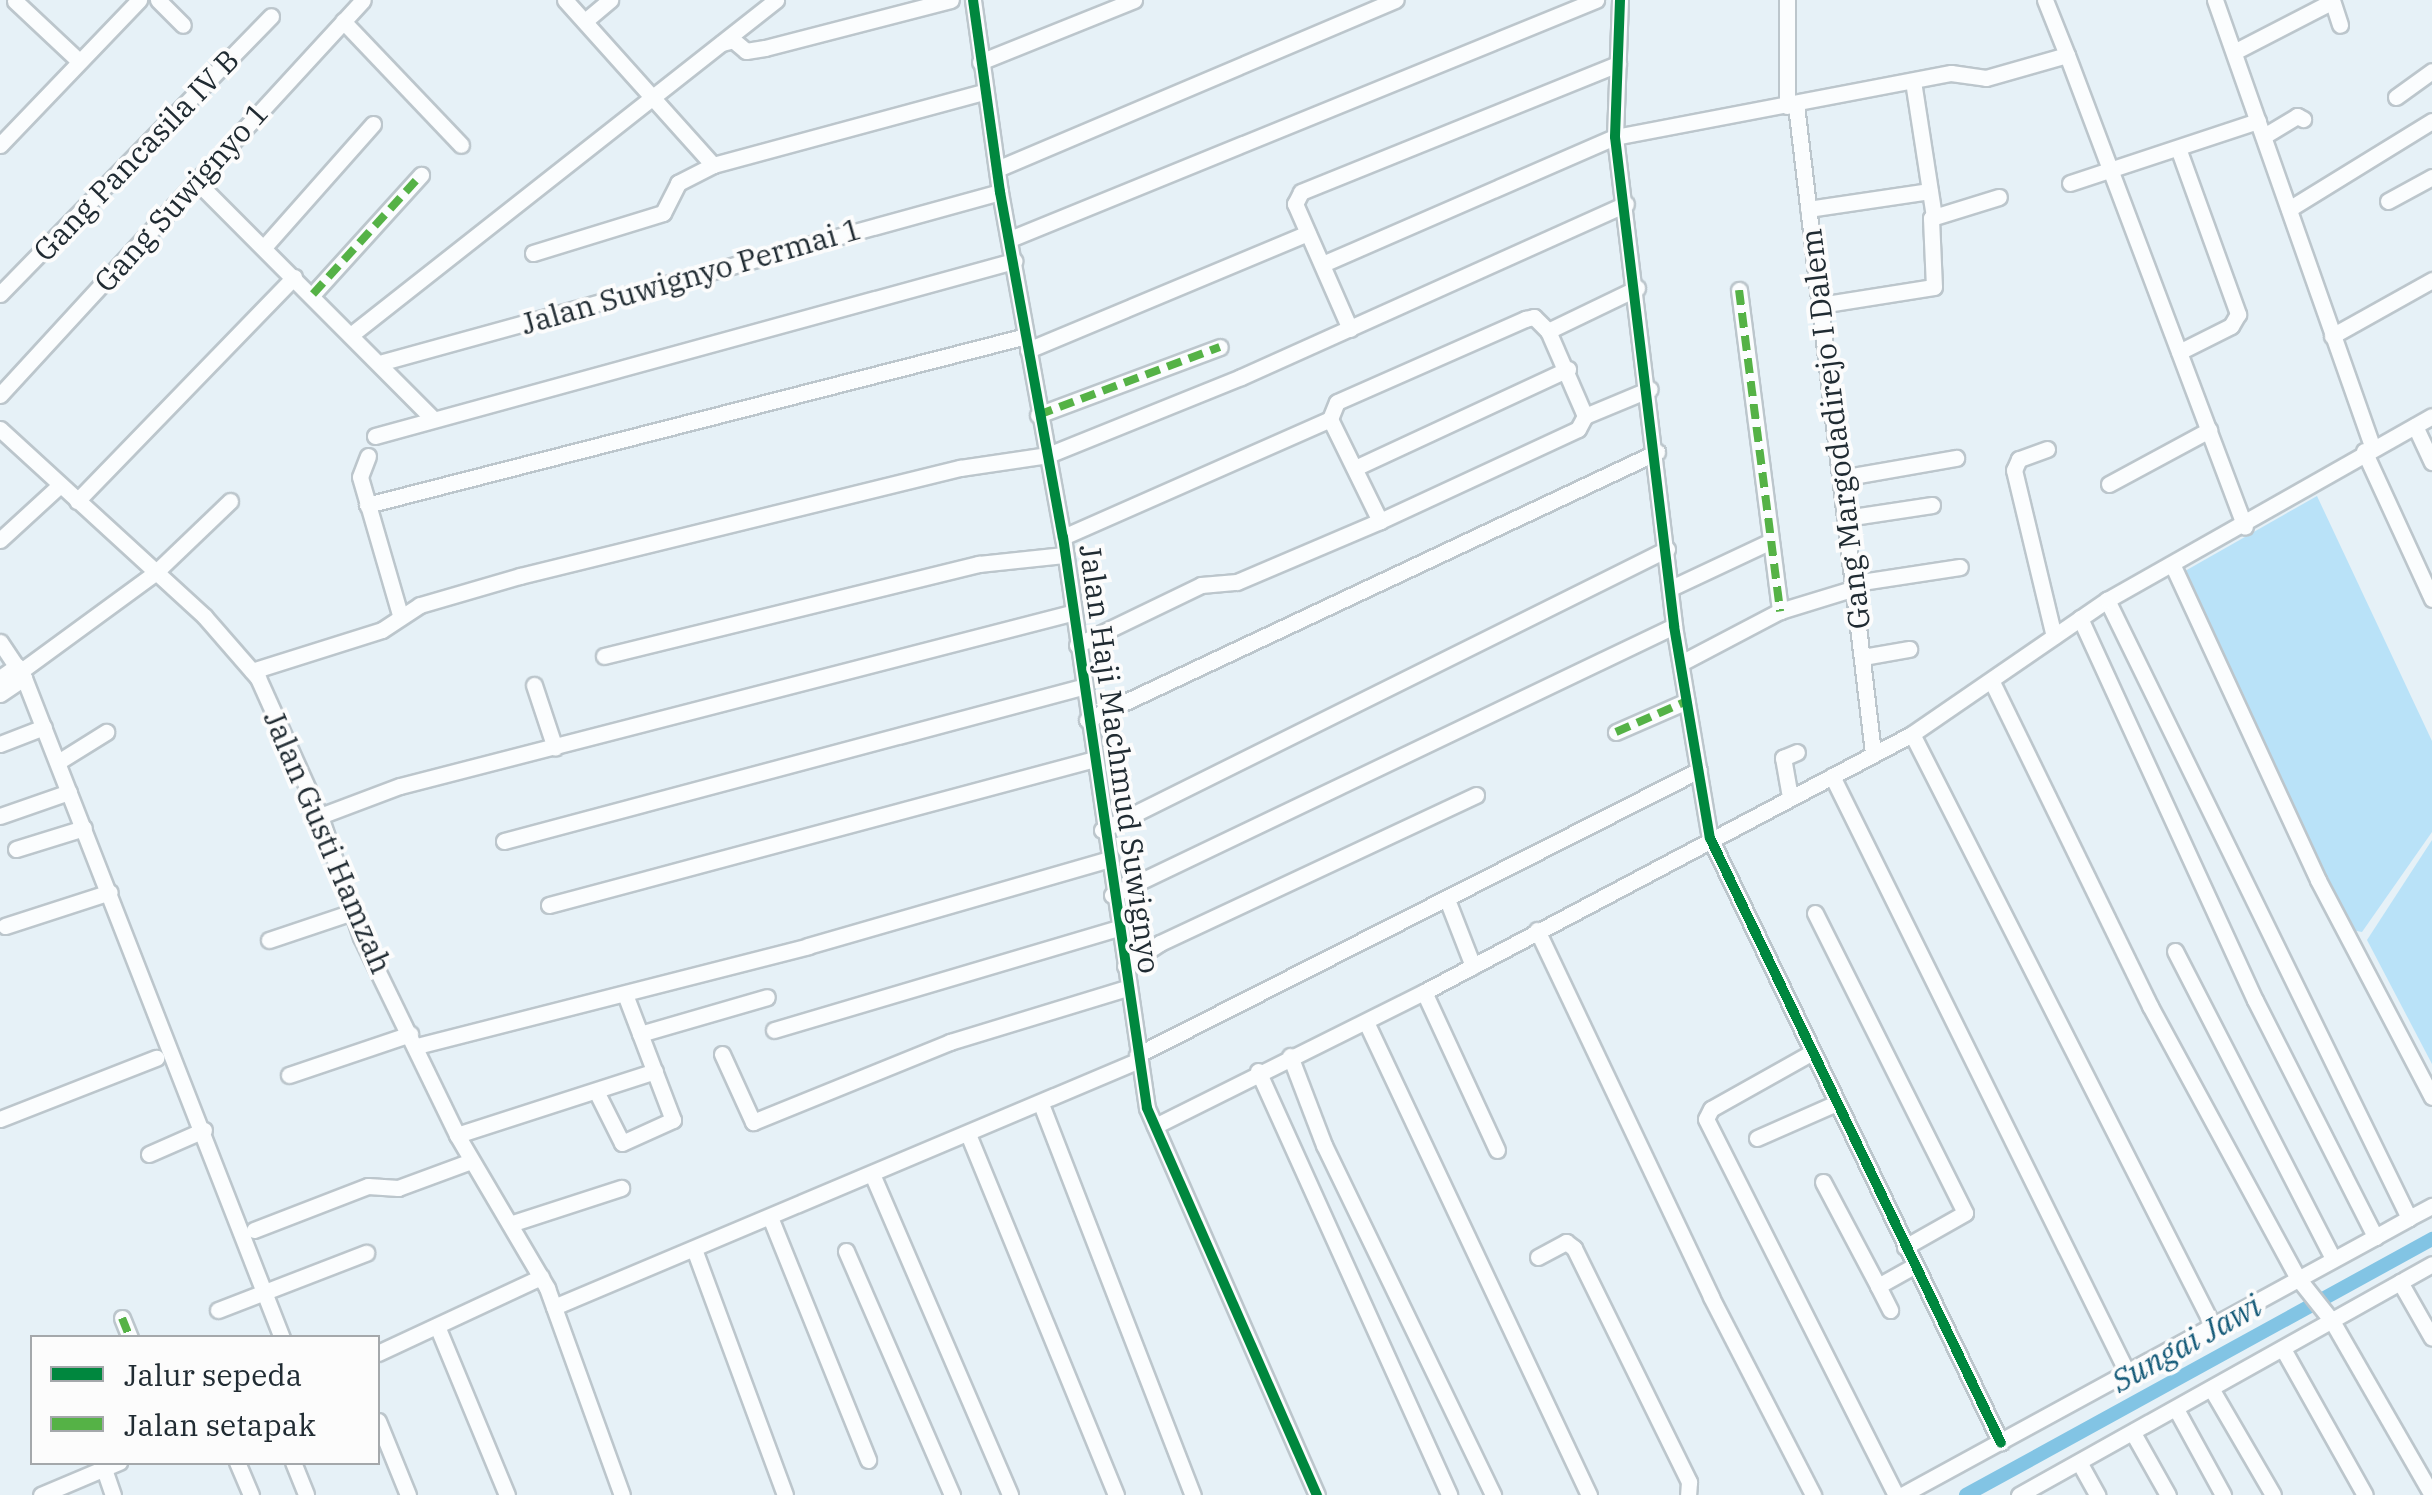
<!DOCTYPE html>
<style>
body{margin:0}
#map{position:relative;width:2432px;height:1495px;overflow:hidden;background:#e6f1f7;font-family:"IBM Plex Serif",serif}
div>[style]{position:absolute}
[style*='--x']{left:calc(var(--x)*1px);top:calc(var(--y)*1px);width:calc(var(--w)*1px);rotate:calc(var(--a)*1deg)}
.green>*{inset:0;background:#b9e2f8}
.canal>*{height:14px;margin:-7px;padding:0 7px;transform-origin:7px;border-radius:7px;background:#82c4e4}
.roads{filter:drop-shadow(2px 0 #bcc6cc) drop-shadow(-2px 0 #bcc6cc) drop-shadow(0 2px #bcc6cc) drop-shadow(0 -2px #bcc6cc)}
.minor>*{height:15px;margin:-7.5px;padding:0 7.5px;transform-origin:7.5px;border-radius:7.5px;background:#fbfdfe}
.quiet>*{height:8px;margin-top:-4px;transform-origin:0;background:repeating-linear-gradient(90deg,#55b246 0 15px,transparent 0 23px)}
.cycleway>*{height:10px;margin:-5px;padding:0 5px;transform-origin:5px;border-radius:5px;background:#00873e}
span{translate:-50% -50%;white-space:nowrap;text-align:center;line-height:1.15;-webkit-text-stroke:8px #fcfcfc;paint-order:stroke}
.street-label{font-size:30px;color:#202b32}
.water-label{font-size:32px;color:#165b79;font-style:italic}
.legend{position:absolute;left:30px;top:1335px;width:350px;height:130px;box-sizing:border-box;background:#fcfcfc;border:2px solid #a4a8ab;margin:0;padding:12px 18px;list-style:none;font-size:30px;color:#202b32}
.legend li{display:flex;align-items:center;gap:20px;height:50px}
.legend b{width:50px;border:2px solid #a4a8ab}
</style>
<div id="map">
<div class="green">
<div style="clip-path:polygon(2317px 496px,2432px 741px,2432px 832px,2362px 932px,2346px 929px,2178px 575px)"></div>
<div style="clip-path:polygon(2432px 840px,2432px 1064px,2367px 940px)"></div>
</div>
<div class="canal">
<div style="--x:1966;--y:1495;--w:532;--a:-28.78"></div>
</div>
<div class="roads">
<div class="minor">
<div style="--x:158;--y:0;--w:35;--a:45"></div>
<div style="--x:565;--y:0;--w:222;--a:48.1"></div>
<div style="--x:713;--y:165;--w:281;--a:-15.1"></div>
<div style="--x:973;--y:0;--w:194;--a:82"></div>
<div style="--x:1000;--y:192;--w:351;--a:79.7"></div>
<div style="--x:1063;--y:537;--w:577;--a:81.63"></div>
<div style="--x:1147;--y:1108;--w:423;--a:66.3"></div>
<div style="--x:1620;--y:0;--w:137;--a:92.1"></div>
<div style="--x:1615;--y:137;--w:493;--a:83.1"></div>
<div style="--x:1674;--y:626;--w:215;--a:80.4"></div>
<div style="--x:1710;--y:838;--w:671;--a:64.31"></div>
<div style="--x:2215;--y:0;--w:474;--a:70.6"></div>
<div style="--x:2332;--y:0;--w:26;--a:72"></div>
<div style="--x:15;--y:1;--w:88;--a:43.2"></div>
<div style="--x:343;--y:21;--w:171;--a:46.4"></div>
<div style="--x:585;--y:21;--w:33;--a:-40"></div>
<div style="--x:722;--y:43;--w:11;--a:-15"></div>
<div style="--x:733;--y:40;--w:17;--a:40"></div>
<div style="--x:746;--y:51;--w:19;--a:-9"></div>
<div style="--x:765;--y:48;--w:192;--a:-14.5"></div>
<div style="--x:2234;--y:52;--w:102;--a:-27.3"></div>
<div style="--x:2067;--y:55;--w:504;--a:69.34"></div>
<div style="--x:980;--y:62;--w:166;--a:-21.9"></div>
<div style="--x:1913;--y:81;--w:137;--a:81.2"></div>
<div style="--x:2396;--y:97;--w:44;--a:-35.8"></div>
<div style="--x:1796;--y:105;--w:653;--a:83.22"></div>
<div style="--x:1787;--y:106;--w:106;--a:-90"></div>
<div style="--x:2264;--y:136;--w:39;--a:-31"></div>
<div style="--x:2297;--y:116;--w:7;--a:27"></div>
<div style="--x:0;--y:145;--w:201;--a:-46.2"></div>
<div style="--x:2178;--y:148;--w:177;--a:70.1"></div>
<div style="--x:2238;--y:314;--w:14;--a:120"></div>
<div style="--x:2231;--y:326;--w:58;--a:153.4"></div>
<div style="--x:997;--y:169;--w:433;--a:-23"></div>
<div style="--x:196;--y:181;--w:333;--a:45.1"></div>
<div style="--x:2070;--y:183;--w:198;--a:-18.3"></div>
<div style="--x:2388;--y:201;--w:50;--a:-28.6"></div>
<div style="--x:1808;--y:209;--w:123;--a:-8.4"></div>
<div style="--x:2289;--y:209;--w:168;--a:-31.6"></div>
<div style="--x:1010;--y:239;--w:633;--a:-22.19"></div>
<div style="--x:265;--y:246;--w:163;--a:-48.5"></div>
<div style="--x:533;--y:253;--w:136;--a:-17.1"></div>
<div style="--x:663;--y:213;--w:34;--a:-63"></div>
<div style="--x:678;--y:183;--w:39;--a:-27"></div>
<div style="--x:1325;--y:263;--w:316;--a:-23.5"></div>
<div style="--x:1615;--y:137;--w:342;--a:-10.8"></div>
<div style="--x:1951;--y:73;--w:35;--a:8"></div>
<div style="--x:1986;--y:78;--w:84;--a:-15.9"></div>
<div style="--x:2067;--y:55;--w:59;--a:-111.8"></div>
<div style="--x:1739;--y:290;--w:324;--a:82.7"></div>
<div style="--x:0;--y:294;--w:388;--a:-45.7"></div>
<div style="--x:313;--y:294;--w:161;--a:-47.8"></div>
<div style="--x:1820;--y:305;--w:115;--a:-9"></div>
<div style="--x:1934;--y:287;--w:69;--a:-92.5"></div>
<div style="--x:1931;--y:218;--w:71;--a:-17.2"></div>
<div style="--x:1350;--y:329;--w:137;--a:-113.7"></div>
<div style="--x:1295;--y:204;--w:13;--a:-63"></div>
<div style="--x:1301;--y:192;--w:342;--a:-22"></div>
<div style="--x:352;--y:334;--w:540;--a:-38.23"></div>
<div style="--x:2332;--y:336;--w:115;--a:-29.2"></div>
<div style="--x:1028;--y:350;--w:303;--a:-22.7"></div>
<div style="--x:383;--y:362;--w:640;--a:-15.4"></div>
<div style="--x:0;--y:395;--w:536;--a:-47.42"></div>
<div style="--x:1038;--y:415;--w:194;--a:-20.5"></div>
<div style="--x:1585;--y:416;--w:70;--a:-22.6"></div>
<div style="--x:1330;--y:419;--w:114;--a:63.9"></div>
<div style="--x:2415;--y:426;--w:40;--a:65"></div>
<div style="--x:0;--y:429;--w:278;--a:42.5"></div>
<div style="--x:205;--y:617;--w:81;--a:49"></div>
<div style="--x:258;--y:678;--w:151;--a:65.8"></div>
<div style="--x:320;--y:816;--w:128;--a:71.3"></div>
<div style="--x:361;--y:937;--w:220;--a:64.1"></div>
<div style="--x:457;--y:1135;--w:178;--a:59.5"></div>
<div style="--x:547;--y:1288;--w:220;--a:70.1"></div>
<div style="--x:375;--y:436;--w:663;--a:-15.32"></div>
<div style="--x:2047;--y:449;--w:30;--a:160"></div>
<div style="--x:2019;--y:459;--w:12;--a:114"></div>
<div style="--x:2014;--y:470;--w:171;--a:76.5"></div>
<div style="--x:2364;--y:451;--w:163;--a:65.3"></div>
<div style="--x:368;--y:456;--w:22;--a:111"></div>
<div style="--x:360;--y:477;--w:144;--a:73.8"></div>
<div style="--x:1355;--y:468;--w:235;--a:-24.9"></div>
<div style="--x:1841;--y:478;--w:117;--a:-9.9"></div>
<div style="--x:2109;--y:484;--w:114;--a:-28.4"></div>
<div style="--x:77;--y:501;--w:312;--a:-45.9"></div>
<div style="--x:367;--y:505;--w:680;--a:-14.38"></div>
<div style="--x:1846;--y:518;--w:87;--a:-8.6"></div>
<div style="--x:1063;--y:537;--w:292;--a:-23.8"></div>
<div style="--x:1330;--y:419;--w:18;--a:-68"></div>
<div style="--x:1337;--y:402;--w:206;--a:-23.8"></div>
<div style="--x:1525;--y:319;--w:9;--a:-13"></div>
<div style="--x:1534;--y:317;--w:20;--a:45"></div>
<div style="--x:1548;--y:331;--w:99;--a:-25.8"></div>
<div style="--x:0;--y:540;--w:81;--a:-42.5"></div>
<div style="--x:2173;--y:566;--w:346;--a:65.2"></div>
<div style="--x:2318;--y:880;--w:245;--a:62.3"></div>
<div style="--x:1855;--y:583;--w:106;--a:-8.7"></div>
<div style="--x:1671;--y:588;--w:110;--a:-25.2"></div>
<div style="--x:2080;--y:618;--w:420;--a:65.4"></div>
<div style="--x:2255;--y:1000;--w:266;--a:63.1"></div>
<div style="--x:2375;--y:1237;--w:39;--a:-29"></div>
<div style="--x:2409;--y:1218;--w:688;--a:-116.04"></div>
<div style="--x:0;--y:642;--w:43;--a:56.3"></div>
<div style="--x:24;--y:678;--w:709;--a:68.65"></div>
<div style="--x:1077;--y:645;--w:138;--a:-25.8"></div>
<div style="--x:1201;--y:585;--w:36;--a:-5"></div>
<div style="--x:1237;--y:582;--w:155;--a:-23.1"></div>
<div style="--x:1380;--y:521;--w:218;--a:-24.9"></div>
<div style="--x:1578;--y:429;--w:15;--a:-62"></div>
<div style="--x:1585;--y:416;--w:93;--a:-113.5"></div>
<div style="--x:604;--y:656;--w:386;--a:-13.8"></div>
<div style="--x:979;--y:564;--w:85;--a:-6"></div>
<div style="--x:1863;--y:657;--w:47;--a:-9.9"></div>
<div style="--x:1681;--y:663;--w:112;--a:-27.7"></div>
<div style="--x:1780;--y:611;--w:78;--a:-17"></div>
<div style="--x:21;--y:671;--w:166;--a:-36.2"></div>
<div style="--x:155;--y:573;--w:104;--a:-43.8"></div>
<div style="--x:252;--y:671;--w:136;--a:-17.5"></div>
<div style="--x:382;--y:630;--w:45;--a:-33.3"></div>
<div style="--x:420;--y:605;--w:104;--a:-16.2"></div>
<div style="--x:520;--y:576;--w:453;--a:-13.8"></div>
<div style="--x:960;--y:468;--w:89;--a:-8.4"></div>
<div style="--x:1048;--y:455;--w:208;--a:-22"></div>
<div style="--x:1241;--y:377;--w:422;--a:-24.2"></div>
<div style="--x:0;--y:678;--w:21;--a:-35"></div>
<div style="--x:1993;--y:684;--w:358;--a:64"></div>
<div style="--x:2150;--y:1006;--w:308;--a:61.5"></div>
<div style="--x:2297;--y:1277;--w:56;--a:51.5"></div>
<div style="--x:2332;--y:1321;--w:201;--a:60.1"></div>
<div style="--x:534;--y:685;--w:66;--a:71.6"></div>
<div style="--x:0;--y:694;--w:29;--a:-34"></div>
<div style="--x:1087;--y:720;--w:630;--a:-25.18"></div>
<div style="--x:1616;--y:732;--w:77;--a:-23.6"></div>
<div style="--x:1912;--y:734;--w:662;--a:63.05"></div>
<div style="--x:0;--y:744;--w:47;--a:-21.1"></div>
<div style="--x:58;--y:762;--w:57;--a:-32"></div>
<div style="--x:1832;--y:776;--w:667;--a:63.67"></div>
<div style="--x:1790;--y:797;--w:40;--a:-100"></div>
<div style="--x:1783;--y:758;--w:15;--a:-23"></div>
<div style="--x:0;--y:816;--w:73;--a:-19.2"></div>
<div style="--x:320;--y:816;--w:85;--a:-20.6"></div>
<div style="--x:400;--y:786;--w:693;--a:-14.46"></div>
<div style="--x:1102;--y:830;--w:631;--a:-26.44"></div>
<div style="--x:504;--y:841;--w:598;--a:-14.92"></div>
<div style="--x:16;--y:849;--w:71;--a:-17.2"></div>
<div style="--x:1112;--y:895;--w:623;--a:-25.58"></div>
<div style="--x:1448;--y:902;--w:69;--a:68.7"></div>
<div style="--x:549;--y:905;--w:561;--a:-14.98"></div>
<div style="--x:1815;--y:913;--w:335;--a:63.4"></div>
<div style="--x:1965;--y:1213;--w:69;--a:150.5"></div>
<div style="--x:5;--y:926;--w:110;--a:-17.9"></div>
<div style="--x:1537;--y:930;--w:406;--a:64.6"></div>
<div style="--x:1711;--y:1297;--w:223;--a:62.7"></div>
<div style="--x:269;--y:940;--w:88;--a:-18.6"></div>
<div style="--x:2175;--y:951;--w:345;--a:62.8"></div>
<div style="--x:1125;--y:966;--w:42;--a:-33.3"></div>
<div style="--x:1160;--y:943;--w:349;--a:-25.1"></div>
<div style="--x:1424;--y:992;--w:174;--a:65.2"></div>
<div style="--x:1366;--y:1022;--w:523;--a:64.76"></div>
<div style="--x:774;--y:1030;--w:359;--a:-16.5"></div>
<div style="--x:640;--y:1034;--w:132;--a:-16.2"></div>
<div style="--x:417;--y:1046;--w:404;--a:-14.3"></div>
<div style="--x:808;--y:946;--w:310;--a:-16.1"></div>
<div style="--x:722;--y:1054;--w:75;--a:65.5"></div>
<div style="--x:753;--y:1122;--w:213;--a:-22.1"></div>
<div style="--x:950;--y:1042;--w:185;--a:-17"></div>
<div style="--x:1809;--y:1054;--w:112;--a:150.7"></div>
<div style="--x:1711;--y:1109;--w:11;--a:117"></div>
<div style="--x:1706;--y:1119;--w:421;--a:63.2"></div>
<div style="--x:1137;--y:1055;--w:630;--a:-26.89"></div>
<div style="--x:1290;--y:1056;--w:95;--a:69.1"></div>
<div style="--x:1324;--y:1145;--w:389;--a:64.2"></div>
<div style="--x:1258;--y:1071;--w:465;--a:65.7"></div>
<div style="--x:289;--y:1075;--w:128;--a:-18.7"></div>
<div style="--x:596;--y:1091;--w:58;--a:63.4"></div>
<div style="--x:622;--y:1143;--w:56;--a:-24.3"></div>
<div style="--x:673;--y:1120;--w:135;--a:-110.9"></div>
<div style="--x:1041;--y:1104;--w:420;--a:68.8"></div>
<div style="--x:0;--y:1119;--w:168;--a:-21.4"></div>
<div style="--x:1155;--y:1126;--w:301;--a:-26.5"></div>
<div style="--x:1424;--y:992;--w:552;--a:-27.86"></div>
<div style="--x:1912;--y:734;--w:237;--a:-34.5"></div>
<div style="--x:2107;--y:600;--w:373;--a:-29.5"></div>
<div style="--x:968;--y:1134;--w:390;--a:67.7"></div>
<div style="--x:457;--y:1135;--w:208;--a:-17.9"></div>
<div style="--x:1757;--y:1138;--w:84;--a:-23.8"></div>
<div style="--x:149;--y:1154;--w:60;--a:-23.6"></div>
<div style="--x:872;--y:1174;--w:349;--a:66.7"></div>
<div style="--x:1823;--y:1182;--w:118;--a:62.1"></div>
<div style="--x:1878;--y:1286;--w:41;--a:-29.1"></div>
<div style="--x:770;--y:1217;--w:262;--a:68"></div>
<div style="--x:2409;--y:1218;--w:26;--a:-28"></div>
<div style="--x:510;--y:1224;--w:117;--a:-18"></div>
<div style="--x:254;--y:1230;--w:122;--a:-21.1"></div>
<div style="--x:368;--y:1186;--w:30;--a:4"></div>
<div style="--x:398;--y:1188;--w:78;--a:-20.3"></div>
<div style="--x:694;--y:1249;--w:262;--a:69.7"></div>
<div style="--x:846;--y:1251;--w:266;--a:66.5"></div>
<div style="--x:1538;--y:1257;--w:32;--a:-28"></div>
<div style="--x:1566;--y:1242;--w:10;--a:37"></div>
<div style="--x:1574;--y:1248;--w:261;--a:63.8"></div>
<div style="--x:1689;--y:1482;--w:13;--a:94"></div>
<div style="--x:2400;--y:1282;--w:64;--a:60.3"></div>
<div style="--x:1878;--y:1286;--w:27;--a:63"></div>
<div style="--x:554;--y:1307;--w:633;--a:-22.88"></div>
<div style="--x:218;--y:1310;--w:159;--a:-21.1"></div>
<div style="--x:122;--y:1318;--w:22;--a:68"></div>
<div style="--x:437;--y:1326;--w:183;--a:67.5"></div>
<div style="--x:2283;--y:1349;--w:167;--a:60.7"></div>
<div style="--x:378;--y:1353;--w:180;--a:-25"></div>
<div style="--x:2212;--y:1390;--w:121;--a:59.8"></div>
<div style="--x:2176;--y:1409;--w:98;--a:61.3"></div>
<div style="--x:378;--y:1421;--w:80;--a:67.9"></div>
<div style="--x:2133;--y:1433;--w:71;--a:60.6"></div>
<div style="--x:237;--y:1462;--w:36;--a:67"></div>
<div style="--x:293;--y:1462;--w:35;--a:68"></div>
<div style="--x:2079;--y:1462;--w:38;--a:61"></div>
<div style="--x:104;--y:1469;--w:28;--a:71"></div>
<div style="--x:41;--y:1495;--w:85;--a:-22.9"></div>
<div style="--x:1902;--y:1495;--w:539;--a:-28.61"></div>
<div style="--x:2019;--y:1495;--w:473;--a:-29.2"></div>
</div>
</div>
<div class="quiet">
<div style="--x:1739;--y:290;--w:324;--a:82.7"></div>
<div style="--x:313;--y:294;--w:161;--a:-47.8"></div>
<div style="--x:1038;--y:415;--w:194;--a:-20.5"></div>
<div style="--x:1616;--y:732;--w:77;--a:-23.6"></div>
<div style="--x:122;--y:1318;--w:22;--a:68"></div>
</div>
<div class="cycleway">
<div style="--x:973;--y:0;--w:194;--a:82"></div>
<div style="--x:1000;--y:192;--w:351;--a:79.7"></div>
<div style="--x:1063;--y:537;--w:577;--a:81.63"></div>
<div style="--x:1147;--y:1108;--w:423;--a:66.3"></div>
<div style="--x:1620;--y:0;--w:137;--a:92.1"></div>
<div style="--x:1615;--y:137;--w:493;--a:83.1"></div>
<div style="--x:1674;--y:626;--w:215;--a:80.4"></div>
<div style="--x:1710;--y:838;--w:671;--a:64.31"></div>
</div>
<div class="street-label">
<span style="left:136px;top:155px;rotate:-46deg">Gang Pancasila IV B</span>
<span style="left:181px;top:197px;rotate:-48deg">Gang Suwignyo 1</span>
<span style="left:691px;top:276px;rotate:-16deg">Jalan Suwignyo Permai 1</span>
<span style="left:1835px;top:429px;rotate:-97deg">Gang Margodadirejo I Dalem</span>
<span style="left:1120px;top:759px;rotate:82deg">Jalan Haji Machmud Suwignyo</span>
<span style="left:328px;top:842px;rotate:67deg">Jalan Gusti Hamzah</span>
</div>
<div class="water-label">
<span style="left:2186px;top:1343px;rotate:-29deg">Sungai Jawi</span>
</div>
<ul class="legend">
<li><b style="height:12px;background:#00873e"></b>Jalur sepeda</li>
<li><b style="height:12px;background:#55b246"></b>Jalan setapak</li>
</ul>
</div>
